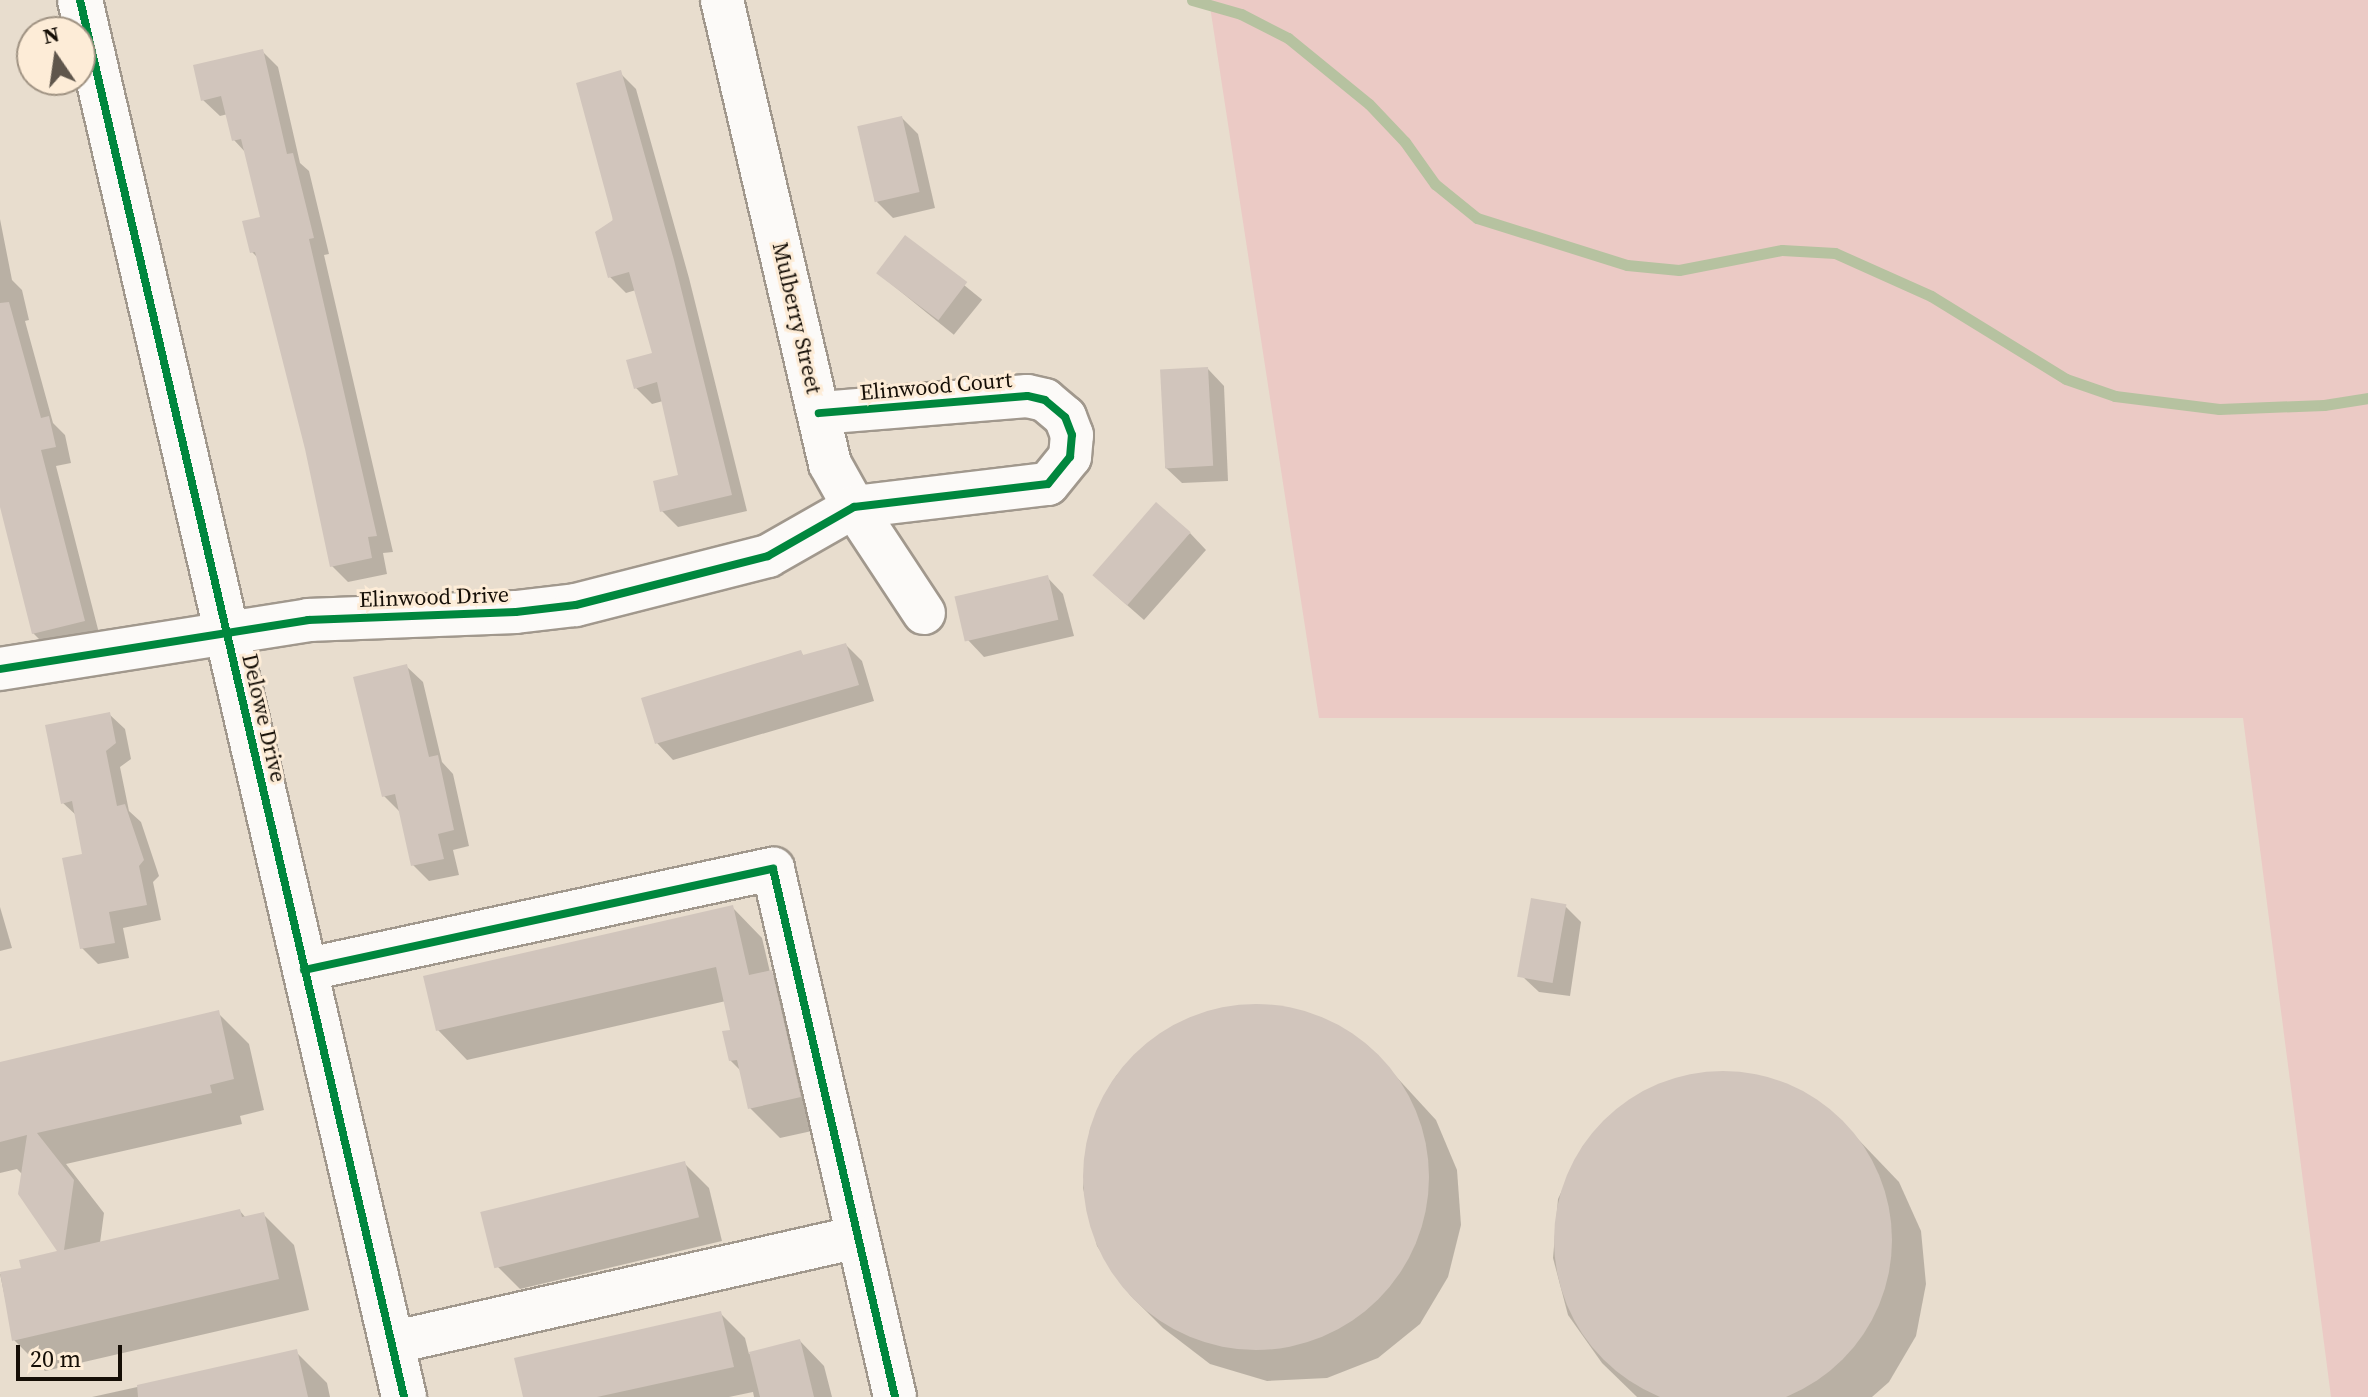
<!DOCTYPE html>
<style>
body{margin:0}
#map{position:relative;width:2368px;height:1397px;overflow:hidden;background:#e8ddce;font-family:"Source Serif 4",serif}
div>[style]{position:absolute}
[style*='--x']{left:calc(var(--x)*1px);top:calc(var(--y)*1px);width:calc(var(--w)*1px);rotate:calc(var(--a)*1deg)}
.green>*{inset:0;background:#ebcac5}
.shadow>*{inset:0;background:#0003;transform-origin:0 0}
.stream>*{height:11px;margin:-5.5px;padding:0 5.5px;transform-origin:5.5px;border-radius:5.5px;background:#b6c2a0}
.building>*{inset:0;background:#d1c5bc;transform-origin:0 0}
.round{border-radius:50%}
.roads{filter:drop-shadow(2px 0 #a1988d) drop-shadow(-2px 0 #a1988d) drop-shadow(0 2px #a1988d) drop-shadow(0 -2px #a1988d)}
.street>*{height:42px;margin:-21px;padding:0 21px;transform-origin:21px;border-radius:21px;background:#fcfaf8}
.secondary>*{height:44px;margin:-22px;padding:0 22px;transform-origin:22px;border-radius:22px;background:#fcfaf8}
.cycleway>*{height:8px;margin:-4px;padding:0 4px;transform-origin:4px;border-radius:4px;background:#00873e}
span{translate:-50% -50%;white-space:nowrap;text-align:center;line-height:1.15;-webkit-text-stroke:6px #fdecd7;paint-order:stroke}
.street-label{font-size:22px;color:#150e06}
.north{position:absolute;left:16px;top:16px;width:80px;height:80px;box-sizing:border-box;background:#fdecd7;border:2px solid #a09383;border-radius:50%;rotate:347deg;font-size:22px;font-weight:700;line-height:32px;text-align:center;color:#150e06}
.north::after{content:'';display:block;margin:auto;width:28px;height:36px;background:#5f564c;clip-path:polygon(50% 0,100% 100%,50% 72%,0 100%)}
.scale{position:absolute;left:16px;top:1345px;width:106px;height:36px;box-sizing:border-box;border:4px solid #150e06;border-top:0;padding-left:10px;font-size:24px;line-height:28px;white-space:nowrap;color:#150e06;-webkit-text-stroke:6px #fdecd7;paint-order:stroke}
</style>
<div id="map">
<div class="green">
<div style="clip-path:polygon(1209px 0,2368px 0,2368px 1397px,2331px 1397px,2243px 718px,1319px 718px)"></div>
</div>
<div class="shadow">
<div style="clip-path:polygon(262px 51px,278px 67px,300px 163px,309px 171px,329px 254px,324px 255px,393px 552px,383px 553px,387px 574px,348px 582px,332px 566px,307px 448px,259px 259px,252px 252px,262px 218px,246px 153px,234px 140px,228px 114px,220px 116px,203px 100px)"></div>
<div style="clip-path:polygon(620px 73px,636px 89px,689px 278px,747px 511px,678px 527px,662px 511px,681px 476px,663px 401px,652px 404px,636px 388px,654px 355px,636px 290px,626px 293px,610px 277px)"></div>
<div style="clip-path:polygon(902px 118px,918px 134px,935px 208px,893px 218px,877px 202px)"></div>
<div style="clip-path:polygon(0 219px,12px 280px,22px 290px,29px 320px,25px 321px,53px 423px,65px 435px,71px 463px,56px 466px,100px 637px,50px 650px,33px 633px,0 497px)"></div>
<div style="left:906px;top:238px;width:98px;height:45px;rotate:39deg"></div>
<div style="clip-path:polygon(1208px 369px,1224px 386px,1228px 481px,1182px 483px,1165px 467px)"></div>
<div style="clip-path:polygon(1190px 533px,1206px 550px,1144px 620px,1111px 591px)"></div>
<div style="clip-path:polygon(1047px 577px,1063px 594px,1074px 636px,984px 657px,968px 640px)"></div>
<div style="clip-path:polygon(846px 645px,862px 661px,874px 701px,673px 760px,657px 743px,801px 653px,805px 657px)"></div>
<div style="clip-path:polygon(406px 666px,423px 682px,442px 762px,453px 774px,469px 846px,453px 850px,459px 875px,429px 881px,413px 865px,401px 813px,384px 796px)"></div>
<div style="clip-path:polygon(109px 714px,125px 729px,131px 759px,120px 767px,129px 811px,141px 822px,159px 876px,153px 882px,161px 920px,123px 928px,129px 958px,98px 964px,82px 948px,100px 855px,77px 816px,63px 803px)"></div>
<div style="clip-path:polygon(1565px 906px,1581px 922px,1570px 996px,1539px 992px,1522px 976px)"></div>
<div style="clip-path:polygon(0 907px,12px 948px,0 951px)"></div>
<div style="clip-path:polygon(733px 908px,762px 938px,770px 972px,801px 1002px,830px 1127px,780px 1138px,750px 1108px,742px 1072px,730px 1060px,733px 1031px,726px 1001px,467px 1060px,438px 1030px)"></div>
<div style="clip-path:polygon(1268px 1006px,1321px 1018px,1368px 1046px,1436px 1120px,1457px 1170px,1461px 1225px,1448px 1277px,1420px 1324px,1378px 1358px,1327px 1378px,1267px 1381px,1210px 1364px,1163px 1328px,1130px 1295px,1097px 1246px,1083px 1188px,1090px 1129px,1116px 1076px,1159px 1035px,1214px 1010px)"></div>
<div style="clip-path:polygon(218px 1013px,249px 1044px,264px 1110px,240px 1116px,242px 1124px,66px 1164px,104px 1213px,100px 1243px,240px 1211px,246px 1218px,263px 1214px,294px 1245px,309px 1310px,45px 1371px,14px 1340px,0 1274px,23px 1269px,60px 1252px,23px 1175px,17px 1169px,0 1173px,0 1064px)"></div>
<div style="clip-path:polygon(1731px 1072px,1783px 1084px,1830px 1110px,1899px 1182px,1921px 1231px,1926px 1284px,1916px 1336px,1889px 1382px,1872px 1397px,1637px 1397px,1602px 1363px,1568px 1315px,1553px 1258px,1558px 1199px,1583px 1146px,1625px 1104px,1678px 1078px)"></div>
<div style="clip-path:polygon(684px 1163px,709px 1188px,722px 1241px,520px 1289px,496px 1265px)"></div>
<div style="clip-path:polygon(721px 1314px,745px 1338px,749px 1354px,800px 1341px,824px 1366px,832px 1397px,754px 1397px,753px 1392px,729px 1397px,525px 1397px)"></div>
<div style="clip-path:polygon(296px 1352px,327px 1383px,330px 1397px,92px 1397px)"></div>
</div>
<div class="stream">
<div style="--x:1192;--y:0;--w:51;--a:15.9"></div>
<div style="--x:1241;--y:14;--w:53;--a:27.1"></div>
<div style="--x:1288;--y:38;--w:104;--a:39.2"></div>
<div style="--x:1369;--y:104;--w:52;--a:46.5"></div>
<div style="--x:1405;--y:142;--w:52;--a:54.5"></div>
<div style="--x:1435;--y:184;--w:54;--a:39"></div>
<div style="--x:1477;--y:218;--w:157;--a:17.4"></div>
<div style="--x:1627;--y:265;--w:52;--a:5.5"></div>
<div style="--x:1679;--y:270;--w:105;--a:-11"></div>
<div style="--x:1782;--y:250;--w:53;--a:3.2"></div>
<div style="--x:1835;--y:253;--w:105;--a:24.1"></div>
<div style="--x:1931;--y:296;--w:158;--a:31.6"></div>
<div style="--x:2066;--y:379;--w:52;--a:19.1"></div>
<div style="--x:2115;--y:396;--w:105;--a:7.1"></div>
<div style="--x:2219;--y:409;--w:105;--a:-2.2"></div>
<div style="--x:2324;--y:405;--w:45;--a:-9"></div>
</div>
<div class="building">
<div style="clip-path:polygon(263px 49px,287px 154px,293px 153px,314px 238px,309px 239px,377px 536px,368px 537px,372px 558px,330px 567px,305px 449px,255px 252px,250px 253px,242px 221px,260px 217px,241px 139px,232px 141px,221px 96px,201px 101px,193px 65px)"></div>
<div style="clip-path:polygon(621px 70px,674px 260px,732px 495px,660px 512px,653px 481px,678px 475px,657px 382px,634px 389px,626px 360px,652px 353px,629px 272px,608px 278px,595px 232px,613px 220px,576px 83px)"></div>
<div style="left:902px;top:116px;width:78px;height:46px;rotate:77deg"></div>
<div style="left:905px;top:235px;width:78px;height:48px;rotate:37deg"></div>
<div style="clip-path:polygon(9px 302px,41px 418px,49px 416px,56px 447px,41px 450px,85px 621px,32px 634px,0 507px,0 303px)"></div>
<div style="left:1208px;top:367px;width:99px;height:48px;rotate:87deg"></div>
<div style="left:1156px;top:502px;width:46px;height:97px;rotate:41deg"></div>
<div style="left:1048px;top:575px;width:46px;height:96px;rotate:77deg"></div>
<div style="clip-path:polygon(846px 643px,859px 685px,655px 744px,641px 698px,801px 650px,803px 655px)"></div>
<div style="clip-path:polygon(407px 664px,429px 757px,438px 755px,454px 830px,438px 834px,444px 859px,411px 866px,395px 794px,382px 797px,353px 677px)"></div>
<div style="clip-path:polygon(110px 712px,116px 743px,106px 751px,117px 806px,125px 804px,144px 860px,139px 866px,147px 905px,109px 912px,115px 943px,80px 949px,62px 858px,82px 854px,72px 801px,61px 804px,45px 725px)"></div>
<div style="left:1531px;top:898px;width:36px;height:80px;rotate:10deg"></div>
<div style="clip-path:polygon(733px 905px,749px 975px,772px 970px,801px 1097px,748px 1109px,737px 1060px,729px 1061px,722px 1031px,730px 1030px,716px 967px,436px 1031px,423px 976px)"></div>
<div class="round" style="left:1083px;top:1004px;width:346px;height:346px"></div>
<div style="clip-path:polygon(219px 1010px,234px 1079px,210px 1085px,212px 1093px,37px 1133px,74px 1180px,64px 1250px,240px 1209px,242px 1217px,264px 1212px,279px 1279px,12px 1341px,0 1272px,21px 1268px,19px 1260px,57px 1251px,18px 1194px,27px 1135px,0 1142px,0 1062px)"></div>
<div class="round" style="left:1554px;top:1071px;width:338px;height:338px"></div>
<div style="left:685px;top:1161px;width:58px;height:211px;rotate:76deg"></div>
<div style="clip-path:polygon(721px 1311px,734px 1367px,597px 1397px,523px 1397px,514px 1358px)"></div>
<div style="clip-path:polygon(800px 1339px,814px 1397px,760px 1397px,749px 1352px)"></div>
<div style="clip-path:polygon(297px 1349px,308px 1397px,138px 1397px,137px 1385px)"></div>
</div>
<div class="roads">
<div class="street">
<div style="--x:722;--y:0;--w:476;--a:76.9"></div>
<div style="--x:830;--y:464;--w:49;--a:60.8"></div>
<div style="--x:854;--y:507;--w:127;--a:56.6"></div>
<div style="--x:0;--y:669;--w:312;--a:-9"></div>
<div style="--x:308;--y:620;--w:208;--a:-2.2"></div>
<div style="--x:516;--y:612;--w:60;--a:-6.7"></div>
<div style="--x:576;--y:605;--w:198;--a:-14.3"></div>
<div style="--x:768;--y:556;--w:99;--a:-29.7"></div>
<div style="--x:854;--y:507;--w:195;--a:-6.8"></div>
<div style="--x:1048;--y:484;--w:35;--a:-51"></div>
<div style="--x:1070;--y:457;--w:22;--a:-85"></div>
<div style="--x:1072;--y:435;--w:19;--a:-111"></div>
<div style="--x:1065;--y:417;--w:26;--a:-140"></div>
<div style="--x:1045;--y:400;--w:18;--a:-167"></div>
<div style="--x:1027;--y:396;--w:209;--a:175.3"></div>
<div style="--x:304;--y:970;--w:480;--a:-12.2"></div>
<div style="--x:773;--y:869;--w:542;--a:76.99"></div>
<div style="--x:391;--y:1343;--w:477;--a:-12.8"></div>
</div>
<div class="secondary">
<div style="--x:80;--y:0;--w:1434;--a:76.94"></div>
</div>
</div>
<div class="cycleway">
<div style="--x:80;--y:0;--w:1434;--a:76.94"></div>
<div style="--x:0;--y:669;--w:312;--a:-9"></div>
<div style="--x:308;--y:620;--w:208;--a:-2.2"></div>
<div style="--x:516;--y:612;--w:60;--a:-6.7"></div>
<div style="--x:576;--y:605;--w:198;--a:-14.3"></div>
<div style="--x:768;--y:556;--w:99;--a:-29.7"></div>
<div style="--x:854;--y:507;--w:195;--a:-6.8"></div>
<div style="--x:1048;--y:484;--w:35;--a:-51"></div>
<div style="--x:1070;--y:457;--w:22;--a:-85"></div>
<div style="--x:1072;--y:435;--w:19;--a:-111"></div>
<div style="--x:1065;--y:417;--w:26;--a:-140"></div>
<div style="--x:1045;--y:400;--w:18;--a:-167"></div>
<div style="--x:1027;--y:396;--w:209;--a:175.3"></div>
<div style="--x:304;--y:970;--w:480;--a:-12.2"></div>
<div style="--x:773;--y:869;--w:542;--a:76.99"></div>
</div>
<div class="street-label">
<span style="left:797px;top:318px;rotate:77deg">Mulberry Street</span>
<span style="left:936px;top:386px;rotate:-5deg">Elinwood Court</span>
<span style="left:434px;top:597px;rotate:-2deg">Elinwood Drive</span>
<span style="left:264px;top:718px;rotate:77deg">Delowe Drive</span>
</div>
<div class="north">N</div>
<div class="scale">20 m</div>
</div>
